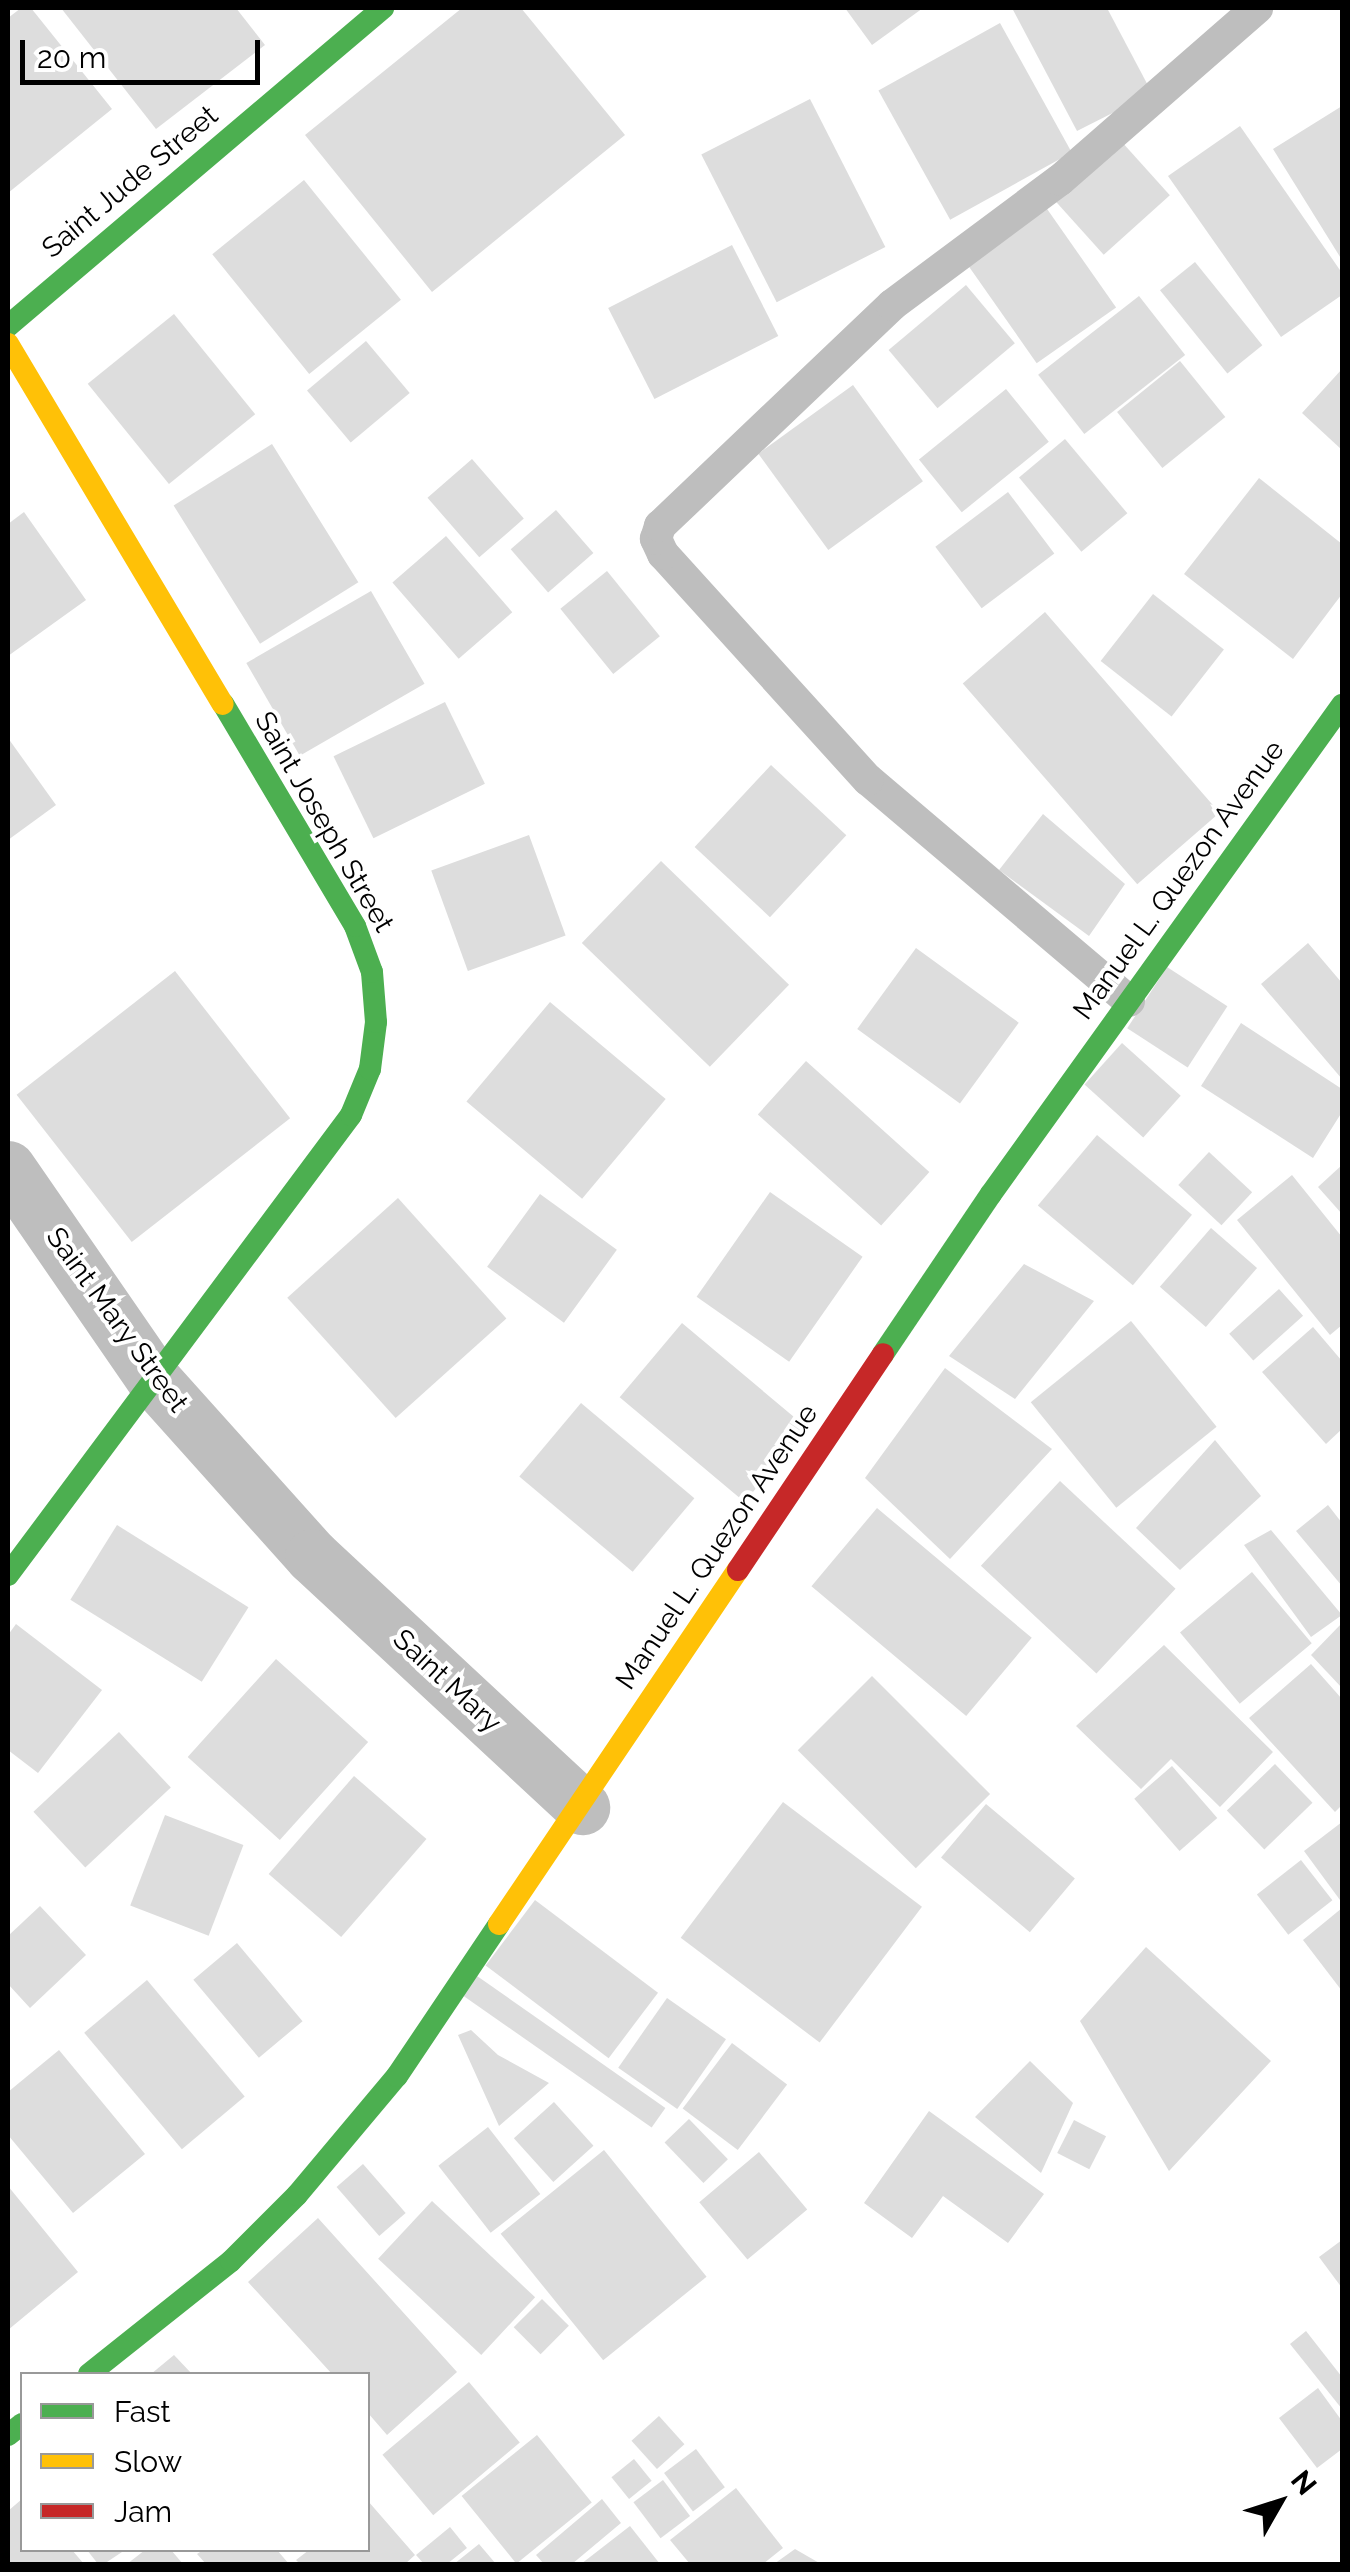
<!DOCTYPE html>
<style>
body{margin:0}
#map{position:relative;width:1350px;height:2572px;overflow:hidden;background:#fff;font-family:Raleway,sans-serif}
div>[style]{position:absolute}
[style*='--x']{left:calc(var(--x)*1px);top:calc(var(--y)*1px);width:calc(var(--w)*1px);rotate:calc(var(--a)*1deg)}
.building>*{inset:0;background:#ddd;transform-origin:0 0}
.lane>*{height:32px;margin:-16px;padding:0 16px;transform-origin:16px;border-radius:16px;background:#bebebe}
.street>*{height:55px;margin:-27.5px;padding:0 27.5px;transform-origin:27.5px;border-radius:27.5px;background:#bebebe}
.fast>*{height:22px;margin:-11px;padding:0 11px;transform-origin:11px;border-radius:11px;background:#4caf50}
.slow>*{height:22px;margin:-11px;padding:0 11px;transform-origin:11px;border-radius:11px;background:#ffc107}
.jam>*{height:22px;margin:-11px;padding:0 11px;transform-origin:11px;border-radius:11px;background:#c62828}
span{translate:-50% -50%;white-space:nowrap;text-align:center;line-height:1.15;-webkit-text-stroke:8px #fff;paint-order:stroke}
.street-label{font-size:28px;color:#000}
.frame{position:absolute;inset:0;border:10px solid #000;pointer-events:none}
.legend{position:absolute;left:20px;top:2372px;width:350px;height:180px;box-sizing:border-box;background:#fff;border:2px solid #999;margin:0;padding:12px 18px;list-style:none;font-size:30px;color:#000}
.legend li{display:flex;align-items:center;gap:20px;height:50px}
.legend b{width:50px;border:2px solid #999}
.north{position:absolute;left:1230px;top:2452px;width:100px;height:100px;-webkit-text-stroke:8px #fff;paint-order:stroke;rotate:51deg;font-size:28px;font-weight:700;line-height:40px;text-align:center;color:#000}
.north::after{content:'';display:block;margin:auto;width:35px;height:45px;background:#000;clip-path:polygon(50% 0,100% 100%,50% 72%,0 100%)}
.scale{position:absolute;left:20px;top:40px;width:240px;height:45px;box-sizing:border-box;border:5px solid #000;border-top:0;padding-left:12px;font-size:30px;line-height:35px;white-space:nowrap;color:#000;-webkit-text-stroke:8px #fff;paint-order:stroke}
</style>
<div id="map">
<div class="building">
<div style="clip-path:polygon(21px 8px,31px 8px,112px 109px,8px 193px,8px 18px)"></div>
<div style="clip-path:polygon(61px 8px,236px 8px,265px 45px,156px 129px)"></div>
<div style="clip-path:polygon(462px 8px,521px 8px,625px 135px,432px 292px,305px 135px)"></div>
<div style="clip-path:polygon(845px 8px,923px 8px,872px 45px)"></div>
<div style="clip-path:polygon(1012px 8px,1107px 8px,1152px 93px,1077px 131px)"></div>
<div style="left:1000px;top:23px;width:148px;height:139px;rotate:61deg"></div>
<div style="left:810px;top:99px;width:166px;height:122px;rotate:63deg"></div>
<div style="clip-path:polygon(1342px 106px,1342px 260px,1273px 149px)"></div>
<div style="clip-path:polygon(1240px 126px,1342px 273px,1342px 295px,1281px 337px,1168px 176px)"></div>
<div style="left:1121px;top:141px;width:73px;height:89px;rotate:48deg"></div>
<div style="left:304px;top:180px;width:154px;height:118px;rotate:51deg"></div>
<div style="left:1045px;top:206px;width:124px;height:97px;rotate:55deg"></div>
<div style="left:732px;top:245px;width:102px;height:139px;rotate:63deg"></div>
<div style="left:1195px;top:262px;width:107px;height:45px;rotate:51deg"></div>
<div style="left:966px;top:285px;width:76px;height:101px;rotate:50deg"></div>
<div style="left:1139px;top:296px;width:75px;height:128px;rotate:52deg"></div>
<div style="left:174px;top:314px;width:129px;height:111px;rotate:51deg"></div>
<div style="left:366px;top:341px;width:68px;height:77px;rotate:50deg"></div>
<div style="left:1180px;top:361px;width:72px;height:81px;rotate:51deg"></div>
<div style="clip-path:polygon(1342px 369px,1342px 450px,1302px 413px)"></div>
<div style="left:853px;top:385px;width:119px;height:117px;rotate:54deg"></div>
<div style="left:1006px;top:389px;width:68px;height:112px;rotate:51deg"></div>
<div style="left:1065px;top:439px;width:97px;height:60px;rotate:50deg"></div>
<div style="left:272px;top:444px;width:163px;height:116px;rotate:58deg"></div>
<div style="left:472px;top:459px;width:79px;height:59px;rotate:49deg"></div>
<div style="clip-path:polygon(1259px 478px,1342px 544px,1342px 594px,1293px 659px,1184px 574px)"></div>
<div style="left:1008px;top:492px;width:77px;height:91px;rotate:53deg"></div>
<div style="left:556px;top:510px;width:57px;height:60px;rotate:49deg"></div>
<div style="clip-path:polygon(24px 512px,86px 600px,8px 656px,8px 524px)"></div>
<div style="left:446px;top:536px;width:101px;height:71px;rotate:49deg"></div>
<div style="left:607px;top:571px;width:84px;height:60px;rotate:51deg"></div>
<div style="left:371px;top:591px;width:107px;height:144px;rotate:60deg"></div>
<div style="left:1153px;top:594px;width:90px;height:85px;rotate:38deg"></div>
<div style="left:1045px;top:612px;width:266px;height:109px;rotate:49deg"></div>
<div style="left:445px;top:702px;width:91px;height:124px;rotate:64deg"></div>
<div style="clip-path:polygon(8px 738px,56px 805px,8px 840px)"></div>
<div style="left:771px;top:765px;width:103px;height:112px;rotate:43deg"></div>
<div style="clip-path:polygon(1043px 814px,1125px 884px,1089px 936px,999px 870px)"></div>
<div style="left:529px;top:835px;width:107px;height:104px;rotate:70deg"></div>
<div style="left:661px;top:861px;width:178px;height:114px;rotate:44deg"></div>
<div style="clip-path:polygon(1308px 943px,1342px 983px,1342px 1079px,1261px 984px)"></div>
<div style="left:916px;top:948px;width:127px;height:100px;rotate:36deg"></div>
<div style="left:1167px;top:967px;width:72px;height:73px;rotate:33deg"></div>
<div style="left:175px;top:971px;width:187px;height:201px;rotate:52deg"></div>
<div style="left:550px;top:1002px;width:151px;height:130px;rotate:40deg"></div>
<div style="clip-path:polygon(1241px 1023px,1342px 1089px,1342px 1112px,1313px 1158px,1201px 1086px)"></div>
<div style="left:1122px;top:1043px;width:79px;height:56px;rotate:42deg"></div>
<div style="left:806px;top:1061px;width:166px;height:72px;rotate:42deg"></div>
<div style="left:1097px;top:1135px;width:124px;height:92px;rotate:40deg"></div>
<div style="left:1209px;top:1152px;width:59px;height:45px;rotate:43deg"></div>
<div style="clip-path:polygon(1342px 1165px,1342px 1214px,1318px 1187px)"></div>
<div style="clip-path:polygon(1292px 1175px,1342px 1237px,1342px 1325px,1330px 1335px,1237px 1220px)"></div>
<div style="left:770px;top:1192px;width:113px;height:128px;rotate:35deg"></div>
<div style="left:540px;top:1194px;width:95px;height:90px;rotate:36deg"></div>
<div style="left:398px;top:1198px;width:162px;height:149px;rotate:48deg"></div>
<div style="left:1211px;top:1228px;width:61px;height:78px;rotate:41deg"></div>
<div style="clip-path:polygon(1024px 1264px,1094px 1301px,1015px 1399px,949px 1356px)"></div>
<div style="left:1279px;top:1289px;width:36px;height:67px;rotate:48deg"></div>
<div style="left:1131px;top:1321px;width:136px;height:129px;rotate:51deg"></div>
<div style="left:682px;top:1323px;width:163px;height:97px;rotate:40deg"></div>
<div style="clip-path:polygon(1313px 1327px,1342px 1361px,1342px 1429px,1326px 1444px,1262px 1372px)"></div>
<div style="clip-path:polygon(945px 1368px,1052px 1449px,950px 1559px,865px 1478px)"></div>
<div style="left:581px;top:1403px;width:148px;height:96px;rotate:40deg"></div>
<div style="clip-path:polygon(1215px 1440px,1261px 1496px,1180px 1570px,1136px 1528px)"></div>
<div style="left:1060px;top:1481px;width:158px;height:116px;rotate:43deg"></div>
<div style="clip-path:polygon(1328px 1505px,1342px 1523px,1342px 1586px,1296px 1531px)"></div>
<div style="left:877px;top:1508px;width:202px;height:102px;rotate:40deg"></div>
<div style="left:117px;top:1525px;width:155px;height:88px;rotate:32deg"></div>
<div style="clip-path:polygon(1271px 1530px,1342px 1615px,1311px 1637px,1244px 1545px)"></div>
<div style="left:1252px;top:1572px;width:93px;height:94px;rotate:50deg"></div>
<div style="clip-path:polygon(1342px 1623px,1342px 1688px,1311px 1655px)"></div>
<div style="clip-path:polygon(16px 1624px,102px 1690px,38px 1773px,8px 1750px,8px 1635px)"></div>
<div style="clip-path:polygon(1164px 1645px,1273px 1752px,1220px 1807px,1171px 1759px,1141px 1789px,1076px 1726px)"></div>
<div style="left:276px;top:1659px;width:124px;height:132px;rotate:42deg"></div>
<div style="clip-path:polygon(1311px 1664px,1342px 1699px,1342px 1805px,1335px 1812px,1249px 1718px)"></div>
<div style="left:872px;top:1676px;width:167px;height:105px;rotate:45deg"></div>
<div style="left:119px;top:1732px;width:76px;height:117px;rotate:47deg"></div>
<div style="left:1275px;top:1764px;width:54px;height:67px;rotate:46deg"></div>
<div style="left:1172px;top:1766px;width:69px;height:50px;rotate:49deg"></div>
<div style="left:354px;top:1776px;width:96px;height:130px;rotate:41deg"></div>
<div style="left:783px;top:1802px;width:174px;height:170px;rotate:37deg"></div>
<div style="left:986px;top:1804px;width:116px;height:70px;rotate:40deg"></div>
<div style="left:165px;top:1815px;width:84px;height:97px;rotate:21deg"></div>
<div style="clip-path:polygon(1342px 1822px,1342px 1898px,1340px 1900px,1304px 1851px)"></div>
<div style="left:1301px;top:1860px;width:51px;height:56px;rotate:52deg"></div>
<div style="left:535px;top:1900px;width:154px;height:82px;rotate:37deg"></div>
<div style="clip-path:polygon(40px 1906px,86px 1955px,30px 2008px,8px 1984px,8px 1936px)"></div>
<div style="clip-path:polygon(1342px 1908px,1342px 1991px,1303px 1940px)"></div>
<div style="left:237px;top:1943px;width:102px;height:57px;rotate:50deg"></div>
<div style="clip-path:polygon(1146px 1947px,1271px 2061px,1169px 2171px,1080px 2021px)"></div>
<div style="left:477px;top:1976px;width:230px;height:24px;rotate:35deg"></div>
<div style="left:147px;top:1980px;width:152px;height:82px;rotate:50deg"></div>
<div style="left:667px;top:1998px;width:72px;height:85px;rotate:35deg"></div>
<div style="clip-path:polygon(471px 2030px,498px 2055px,549px 2083px,499px 2126px,458px 2035px)"></div>
<div style="left:732px;top:2043px;width:69px;height:82px;rotate:37deg"></div>
<div style="clip-path:polygon(59px 2050px,145px 2154px,73px 2213px,8px 2135px,8px 2092px)"></div>
<div style="clip-path:polygon(1030px 2061px,1073px 2103px,1041px 2173px,975px 2117px)"></div>
<div style="left:554px;top:2102px;width:59px;height:54px;rotate:48deg"></div>
<div style="clip-path:polygon(929px 2111px,1044px 2194px,1008px 2243px,943px 2196px,912px 2238px,864px 2203px)"></div>
<div style="left:689px;top:2119px;width:56px;height:34px;rotate:46deg"></div>
<div style="left:1074px;top:2120px;width:36px;height:37px;rotate:27deg"></div>
<div style="left:488px;top:2127px;width:85px;height:63px;rotate:52deg"></div>
<div style="left:604px;top:2150px;width:163px;height:133px;rotate:51deg"></div>
<div style="left:759px;top:2152px;width:75px;height:78px;rotate:50deg"></div>
<div style="left:363px;top:2164px;width:65px;height:35px;rotate:49deg"></div>
<div style="clip-path:polygon(8px 2186px,78px 2272px,8px 2330px)"></div>
<div style="left:432px;top:2201px;width:141px;height:79px;rotate:43deg"></div>
<div style="clip-path:polygon(318px 2218px,457px 2372px,387px 2435px,368px 2413px,368px 2374px,332px 2374px,248px 2282px)"></div>
<div style="clip-path:polygon(1342px 2240px,1342px 2288px,1319px 2257px)"></div>
<div style="left:542px;top:2299px;width:38px;height:40px;rotate:45deg"></div>
<div style="clip-path:polygon(1306px 2331px,1342px 2377px,1342px 2409px,1290px 2344px)"></div>
<div style="clip-path:polygon(174px 2355px,192px 2374px,151px 2374px)"></div>
<div style="left:469px;top:2382px;width:79px;height:113px;rotate:50deg"></div>
<div style="clip-path:polygon(1318px 2388px,1342px 2421px,1342px 2449px,1317px 2468px,1279px 2418px)"></div>
<div style="left:659px;top:2416px;width:38px;height:37px;rotate:48deg"></div>
<div style="left:537px;top:2435px;width:87px;height:97px;rotate:51deg"></div>
<div style="left:696px;top:2449px;width:48px;height:40px;rotate:53deg"></div>
<div style="left:634px;top:2459px;width:28px;height:29px;rotate:51deg"></div>
<div style="left:663px;top:2480px;width:45px;height:37px;rotate:53deg"></div>
<div style="clip-path:polygon(736px 2488px,783px 2548px,763px 2564px,690px 2564px,670px 2540px)"></div>
<div style="clip-path:polygon(22px 2499px,22px 2550px,72px 2550px,84px 2564px,8px 2564px,8px 2511px)"></div>
<div style="clip-path:polygon(602px 2499px,621px 2523px,572px 2564px,544px 2564px,536px 2555px)"></div>
<div style="clip-path:polygon(368px 2501px,415px 2555px,405px 2564px,300px 2564px,296px 2560px,309px 2550px,368px 2550px)"></div>
<div style="clip-path:polygon(630px 2526px,660px 2564px,581px 2564px)"></div>
<div style="clip-path:polygon(450px 2527px,467px 2548px,447px 2564px,424px 2564px,416px 2555px)"></div>
<div style="clip-path:polygon(479px 2544px,496px 2564px,454px 2564px)"></div>
<div style="clip-path:polygon(795px 2549px,821px 2564px,774px 2564px)"></div>
<div style="clip-path:polygon(87px 2550px,125px 2550px,104px 2564px,98px 2564px)"></div>
<div style="clip-path:polygon(145px 2550px,171px 2550px,183px 2564px,127px 2564px)"></div>
<div style="clip-path:polygon(203px 2550px,277px 2550px,289px 2564px,206px 2564px,197px 2554px)"></div>
</div>
<div class="lane">
<div style="--x:1129;--y:1001;--w:342;--a:-139.7"></div>
<div style="--x:868;--y:780;--w:305;--a:-132.2"></div>
<div style="--x:663;--y:554;--w:17;--a:-115"></div>
<div style="--x:656;--y:539;--w:14;--a:-73"></div>
<div style="--x:660;--y:526;--w:320;--a:-43.6"></div>
<div style="--x:892;--y:305;--w:209;--a:-36.7"></div>
<div style="--x:1060;--y:180;--w:262;--a:-41.1"></div>
</div>
<div class="street">
<div style="--x:8;--y:1168;--w:257;--a:55.4"></div>
<div style="--x:154;--y:1380;--w:237;--a:48.1"></div>
<div style="--x:312;--y:1556;--w:369;--a:42.9"></div>
</div>
<div class="fast">
<div style="--x:8;--y:326;--w:492;--a:-40.3"></div>
<div style="--x:883;--y:1354;--w:193;--a:-56"></div>
<div style="--x:991;--y:1194;--w:602;--a:-54.33"></div>
<div style="--x:8;--y:1575;--w:574;--a:-53.29"></div>
<div style="--x:351;--y:1115;--w:50;--a:-67.6"></div>
<div style="--x:370;--y:1069;--w:47;--a:-82.7"></div>
<div style="--x:376;--y:1022;--w:50;--a:-94.6"></div>
<div style="--x:372;--y:972;--w:49;--a:-110.3"></div>
<div style="--x:355;--y:926;--w:258;--a:-120.7"></div>
<div style="--x:89;--y:2374;--w:181;--a:-38.5"></div>
<div style="--x:231;--y:2261;--w:93;--a:-45"></div>
<div style="--x:297;--y:2195;--w:155;--a:-50"></div>
<div style="--x:397;--y:2076;--w:183;--a:-56.1"></div>
<div style="--x:8;--y:2435;--w:18;--a:-38"></div>
</div>
<div class="slow">
<div style="--x:8;--y:344;--w:419;--a:59.2"></div>
<div style="--x:499;--y:1924;--w:427;--a:-56"></div>
</div>
<div class="jam">
<div style="--x:738;--y:1570;--w:260;--a:-56.1"></div>
</div>
<div class="street-label">
<span style="left:130px;top:182px;rotate:-40deg">Saint Jude Street</span>
<span style="left:324px;top:822px;rotate:60deg">Saint Joseph Street</span>
<span style="left:1179px;top:880px;rotate:-54deg">Manuel L. Quezon Avenue</span>
<span style="left:117px;top:1320px;rotate:54deg">Saint Mary Street</span>
<span style="left:717px;top:1547px;rotate:-56deg">Manuel L. Quezon Avenue</span>
<span style="left:447px;top:1681px;rotate:43deg">Saint Mary</span>
</div>
<div class="frame"></div>
<ul class="legend">
<li><b style="height:12px;background:#4caf50"></b>Fast</li>
<li><b style="height:12px;background:#ffc107"></b>Slow</li>
<li><b style="height:12px;background:#c62828"></b>Jam</li>
</ul>
<div class="north">N</div>
<div class="scale">20 m</div>
</div>
